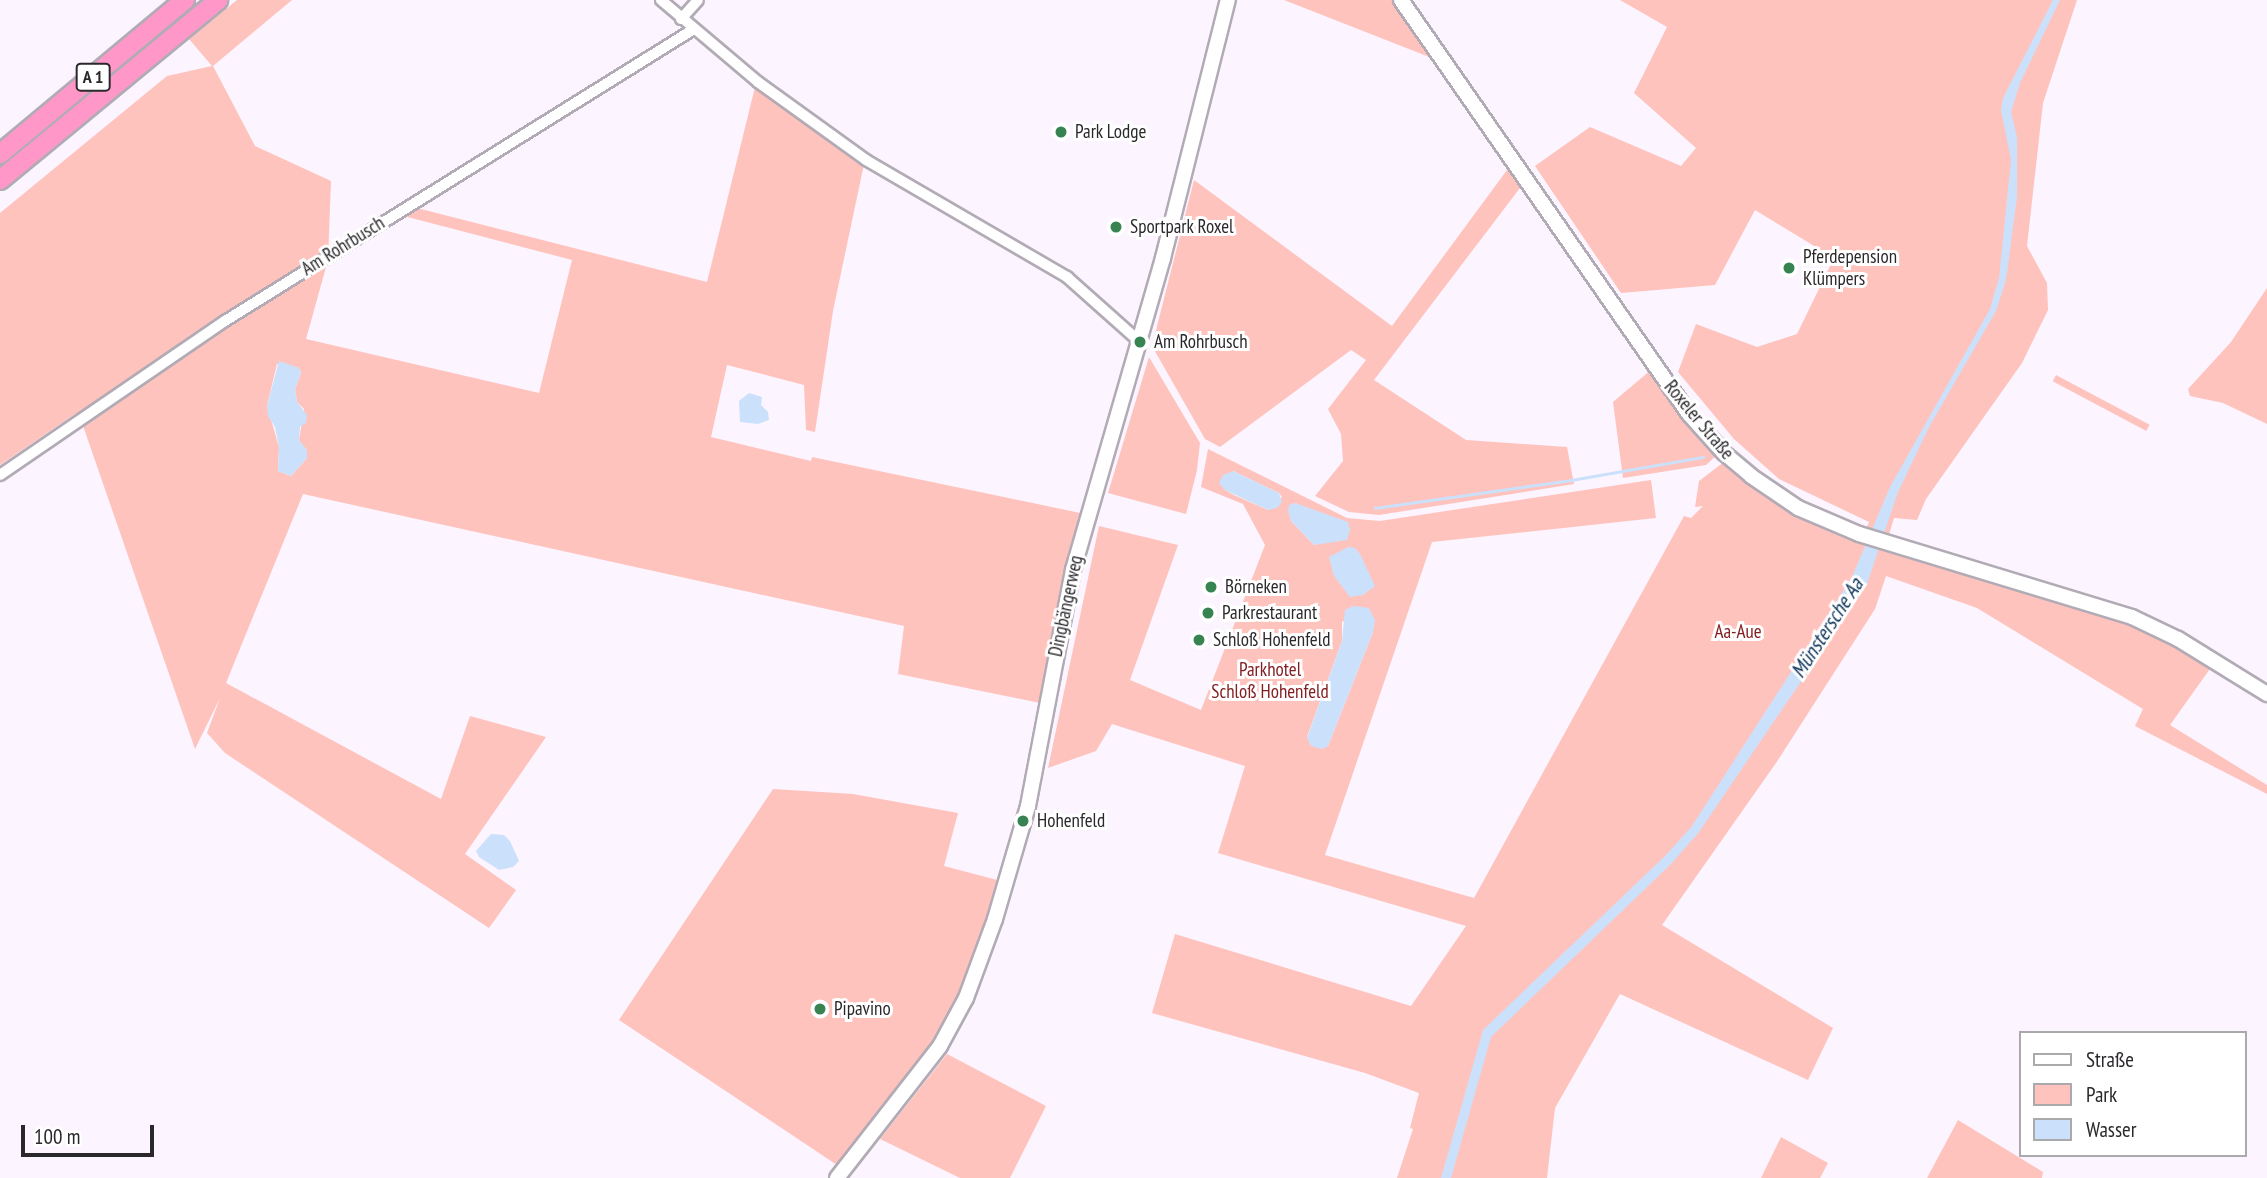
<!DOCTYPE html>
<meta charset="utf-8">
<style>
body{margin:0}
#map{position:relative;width:2267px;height:1178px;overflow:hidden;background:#fcf4fe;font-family:"PT Sans Narrow",sans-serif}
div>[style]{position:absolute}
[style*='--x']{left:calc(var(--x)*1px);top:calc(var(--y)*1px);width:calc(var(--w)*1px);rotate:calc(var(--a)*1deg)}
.green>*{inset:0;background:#ffc3be;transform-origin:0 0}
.water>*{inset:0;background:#cbe1fb}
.stream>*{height:2.5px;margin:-1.25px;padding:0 1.25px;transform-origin:1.25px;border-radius:1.25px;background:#cbe1fb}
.roads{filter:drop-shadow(2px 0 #b2abb5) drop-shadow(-2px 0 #b2abb5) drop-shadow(0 2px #b2abb5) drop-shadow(0 -2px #b2abb5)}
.street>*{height:10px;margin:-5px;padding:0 5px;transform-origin:5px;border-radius:5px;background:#fff}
.secondary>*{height:14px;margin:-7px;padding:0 7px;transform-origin:7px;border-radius:7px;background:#fff}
.highway>*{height:18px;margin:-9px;padding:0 9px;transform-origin:9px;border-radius:9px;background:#ff98c8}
.dots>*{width:19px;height:19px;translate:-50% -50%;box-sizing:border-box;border:4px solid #fff;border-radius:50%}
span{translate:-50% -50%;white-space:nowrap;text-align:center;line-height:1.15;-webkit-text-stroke:6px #fff;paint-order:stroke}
.shield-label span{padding:2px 5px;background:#fff;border:2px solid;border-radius:5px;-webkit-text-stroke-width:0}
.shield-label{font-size:18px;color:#2b282c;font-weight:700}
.poi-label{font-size:19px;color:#2b282c}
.left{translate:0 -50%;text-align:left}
.street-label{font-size:19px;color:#2b282c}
.park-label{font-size:19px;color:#841e21}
.water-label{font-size:21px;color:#0c335a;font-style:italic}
.legend{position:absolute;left:2019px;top:1031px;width:228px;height:126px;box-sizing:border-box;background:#fff;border:2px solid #aaa9ab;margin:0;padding:9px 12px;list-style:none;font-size:21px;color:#2b282c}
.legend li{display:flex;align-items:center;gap:14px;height:35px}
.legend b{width:35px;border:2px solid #aaa9ab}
.scale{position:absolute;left:21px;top:1125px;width:133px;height:32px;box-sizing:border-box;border:4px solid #2b282c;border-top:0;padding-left:9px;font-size:21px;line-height:24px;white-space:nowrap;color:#2b282c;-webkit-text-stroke:5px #fff;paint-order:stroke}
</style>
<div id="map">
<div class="green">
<div style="clip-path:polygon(evenodd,237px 0,292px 0,213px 66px,255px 146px,331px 181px,328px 260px,306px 339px,539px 393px,572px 260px,400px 215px,413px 207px,707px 282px,755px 87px,864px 164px,833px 311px,815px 432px,806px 430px,804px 385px,727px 365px,711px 437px,811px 461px,812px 457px,1085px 514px,1045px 704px,898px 674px,904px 626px,303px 494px,226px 683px,441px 799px,470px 716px,546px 737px,465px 854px,516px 890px,489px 928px,225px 753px,207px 733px,220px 698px,195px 749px,81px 420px,75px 414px,0 465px,0 213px,167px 76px,212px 66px,189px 39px,237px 0,277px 364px,299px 368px,301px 373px,295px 389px,297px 402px,304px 409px,299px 440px,307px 458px,291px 476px,278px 471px,279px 447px,267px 406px,277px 364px)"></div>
<div style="clip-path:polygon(1284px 0,1394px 0,1437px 60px)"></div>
<div style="clip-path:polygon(evenodd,1620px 0,2077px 0,2043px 103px,2027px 246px,2047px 283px,2048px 310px,2022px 363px,1926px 499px,1917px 520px,1894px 518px,1885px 548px,2157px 633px,2212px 666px,2170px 725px,2267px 785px,2267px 794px,2135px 726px,2143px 709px,1977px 608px,1886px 576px,1875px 609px,1776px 763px,1662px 925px,1833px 1028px,1808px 1080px,1620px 994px,1555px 1108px,1547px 1178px,1397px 1178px,1413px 1129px,1410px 1128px,1419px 1093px,1365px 1073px,1152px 1013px,1175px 934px,1411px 1006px,1466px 926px,1218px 853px,1245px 766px,1112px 724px,1096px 751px,1048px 768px,1099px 526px,1178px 545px,1130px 680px,1201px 710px,1265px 545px,1243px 504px,1201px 487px,1208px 449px,1347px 518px,1380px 521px,1651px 480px,1656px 518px,1432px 542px,1325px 855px,1474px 898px,1684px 516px,1691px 518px,1703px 506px,1695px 507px,1699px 481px,1724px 462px,1862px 540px,1869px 522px,1779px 479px,1734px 439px,1678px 372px,1696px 324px,1757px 347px,1797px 334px,1834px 258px,1755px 210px,1715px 285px,1621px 293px,1535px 166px,1590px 127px,1681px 166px,1696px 148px,1634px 93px,1667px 27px,1620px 0,1233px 471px,1279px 493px,1282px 497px,1268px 510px,1234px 495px,1225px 490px,1233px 471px,1620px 0,1311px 510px,1347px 522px,1350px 530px,1314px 545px,1291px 521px,1311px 510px,1620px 0,1342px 621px,1373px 632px,1328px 746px,1307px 737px,1342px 641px,1342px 621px)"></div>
<div style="clip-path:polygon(1510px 166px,1523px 184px,1374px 380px,1466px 440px,1567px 447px,1574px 484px,1379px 515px,1349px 512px,1315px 496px,1343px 461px,1341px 434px,1328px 409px,1366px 360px,1351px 350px,1220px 447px,1205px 439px,1152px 346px,1194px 180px,1392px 326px)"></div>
<div style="clip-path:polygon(2267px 288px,2267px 424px,2223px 403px,2190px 396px,2188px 389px,2231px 342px)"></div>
<div style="clip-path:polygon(1149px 357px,1200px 443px,1197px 470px,1186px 514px,1108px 493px)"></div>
<div style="clip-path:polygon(1652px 369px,1718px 454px,1706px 465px,1623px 478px,1613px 402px)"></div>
<div style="left:2056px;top:375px;width:106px;height:7px;rotate:28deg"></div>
<div style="clip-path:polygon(773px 789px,853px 794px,958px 813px,944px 866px,1001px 881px,964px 995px,934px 1042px,840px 1167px,619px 1020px)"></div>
<div style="clip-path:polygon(947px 1054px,1046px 1106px,1010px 1178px,960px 1178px,880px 1139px)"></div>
<div style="clip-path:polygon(1958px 1120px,2043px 1172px,2042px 1178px,1927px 1178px)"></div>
<div style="clip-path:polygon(1781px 1137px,1828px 1163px,1820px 1178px,1761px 1178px)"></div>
</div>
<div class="water">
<div style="clip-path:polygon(2053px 0,2060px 0,2020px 83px,2011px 112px,2017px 137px,2017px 197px,2006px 280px,1996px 311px,1929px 427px,1898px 492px,1867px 584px,1699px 832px,1672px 863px,1491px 1037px,1451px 1178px,1441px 1178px,1483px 1030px,1665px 856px,1692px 826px,1852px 577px,1890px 487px,1990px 309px,1999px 278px,2011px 160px,2001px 110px,2003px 98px)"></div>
<div style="clip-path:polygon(279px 361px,299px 368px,301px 373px,295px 389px,297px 402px,307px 415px,306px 423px,300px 427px,299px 440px,307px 450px,307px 458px,291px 476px,278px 471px,279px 447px,275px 427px,268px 416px,267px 406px)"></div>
<div style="clip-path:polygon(749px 393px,762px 397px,761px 405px,768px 412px,769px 420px,758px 424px,740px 422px,739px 401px)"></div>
<div style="clip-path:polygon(1233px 471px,1279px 493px,1282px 502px,1277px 508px,1268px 510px,1225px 490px,1219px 483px,1223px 475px)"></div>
<div style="clip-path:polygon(1295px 503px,1348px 522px,1350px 530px,1347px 540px,1314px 545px,1291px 521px,1288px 511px,1289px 505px)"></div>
<div style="clip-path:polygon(1348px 547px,1355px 548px,1360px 554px,1375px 586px,1363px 595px,1350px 597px,1334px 576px,1329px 557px)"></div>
<div style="clip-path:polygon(1353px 606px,1369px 608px,1375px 620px,1373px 632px,1328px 746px,1322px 749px,1311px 746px,1307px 738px,1342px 641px,1345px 610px)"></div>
<div style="clip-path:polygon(491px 834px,504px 835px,510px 841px,519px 861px,513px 867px,499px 870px,479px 857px,476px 851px)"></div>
</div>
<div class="stream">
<div style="--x:1375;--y:508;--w:198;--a:-8.1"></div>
<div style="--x:1571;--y:480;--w:134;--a:-9.9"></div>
</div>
<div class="roads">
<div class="street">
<div style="--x:661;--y:0;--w:127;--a:40.2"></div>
<div style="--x:758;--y:82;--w:133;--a:35.8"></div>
<div style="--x:866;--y:160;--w:233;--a:30.2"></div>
<div style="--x:1067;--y:277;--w:98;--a:41.7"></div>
<div style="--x:681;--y:19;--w:25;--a:-48"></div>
<div style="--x:0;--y:475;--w:273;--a:-34.4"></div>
<div style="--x:225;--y:321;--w:552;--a:-31.91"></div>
</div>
<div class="secondary">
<div style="--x:1401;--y:0;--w:504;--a:55.18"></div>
<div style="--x:1689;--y:414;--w:52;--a:48.1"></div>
<div style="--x:1724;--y:453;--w:35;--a:40"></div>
<div style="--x:1751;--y:476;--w:57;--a:34.2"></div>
<div style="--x:1798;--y:508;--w:66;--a:23.1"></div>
<div style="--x:1859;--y:534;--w:285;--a:16.9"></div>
<div style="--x:2132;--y:617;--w:51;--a:25.6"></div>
<div style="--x:2178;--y:639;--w:105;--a:31.7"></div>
<div style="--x:837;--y:1178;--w:167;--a:-52"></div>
<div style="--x:940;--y:1046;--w:55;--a:-61.6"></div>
<div style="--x:966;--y:998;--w:84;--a:-69.8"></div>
<div style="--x:995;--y:919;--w:118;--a:-73.7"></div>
<div style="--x:1028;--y:806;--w:240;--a:-79.2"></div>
<div style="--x:1073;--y:570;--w:325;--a:-73.9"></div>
<div style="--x:1163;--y:258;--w:266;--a:-75.9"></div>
</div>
<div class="highway">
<div style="--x:0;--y:154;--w:241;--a:-39.8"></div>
<div style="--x:0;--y:180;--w:283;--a:-39.5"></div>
</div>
</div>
<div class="dots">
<div style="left:1061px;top:132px;background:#378352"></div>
<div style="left:1116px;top:227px;background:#378352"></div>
<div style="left:1789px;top:268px;background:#378352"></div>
<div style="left:1140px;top:342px;background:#378352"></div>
<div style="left:1211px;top:587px;background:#378352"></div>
<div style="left:1208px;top:613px;background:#378352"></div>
<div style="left:1199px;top:640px;background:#378352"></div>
<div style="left:1023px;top:821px;background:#378352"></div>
<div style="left:820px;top:1009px;background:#378352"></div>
</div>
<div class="shield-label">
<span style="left:93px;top:77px">A 1</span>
</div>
<div class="poi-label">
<span class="left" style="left:1075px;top:132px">Park Lodge</span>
<span class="left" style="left:1130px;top:227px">Sportpark Roxel</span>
<span class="left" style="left:1803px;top:268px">Pferdepension<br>Klümpers</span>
<span class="left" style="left:1154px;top:342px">Am Rohrbusch</span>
<span class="left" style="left:1225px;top:587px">Börneken</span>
<span class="left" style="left:1222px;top:613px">Parkrestaurant</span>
<span class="left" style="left:1213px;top:640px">Schloß Hohenfeld</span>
<span class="left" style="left:1037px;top:821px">Hohenfeld</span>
<span class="left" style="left:834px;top:1009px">Pipavino</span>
</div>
<div class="street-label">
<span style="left:343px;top:246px;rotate:-32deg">Am Rohrbusch</span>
<span style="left:1699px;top:420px;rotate:50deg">Roxeler Straße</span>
<span style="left:1066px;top:606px;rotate:-78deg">Dingbängerweg</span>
</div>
<div class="park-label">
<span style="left:1738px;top:632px">Aa-Aue</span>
<span style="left:1270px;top:681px">Parkhotel<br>Schloß Hohenfeld</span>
</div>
<div class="water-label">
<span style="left:1827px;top:628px;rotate:-57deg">Münstersche Aa</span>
</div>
<ul class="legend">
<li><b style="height:9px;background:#fff"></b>Straße</li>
<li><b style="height:19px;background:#ffc3be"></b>Park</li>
<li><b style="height:19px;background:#cbe1fb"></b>Wasser</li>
</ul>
<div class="scale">100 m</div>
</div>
